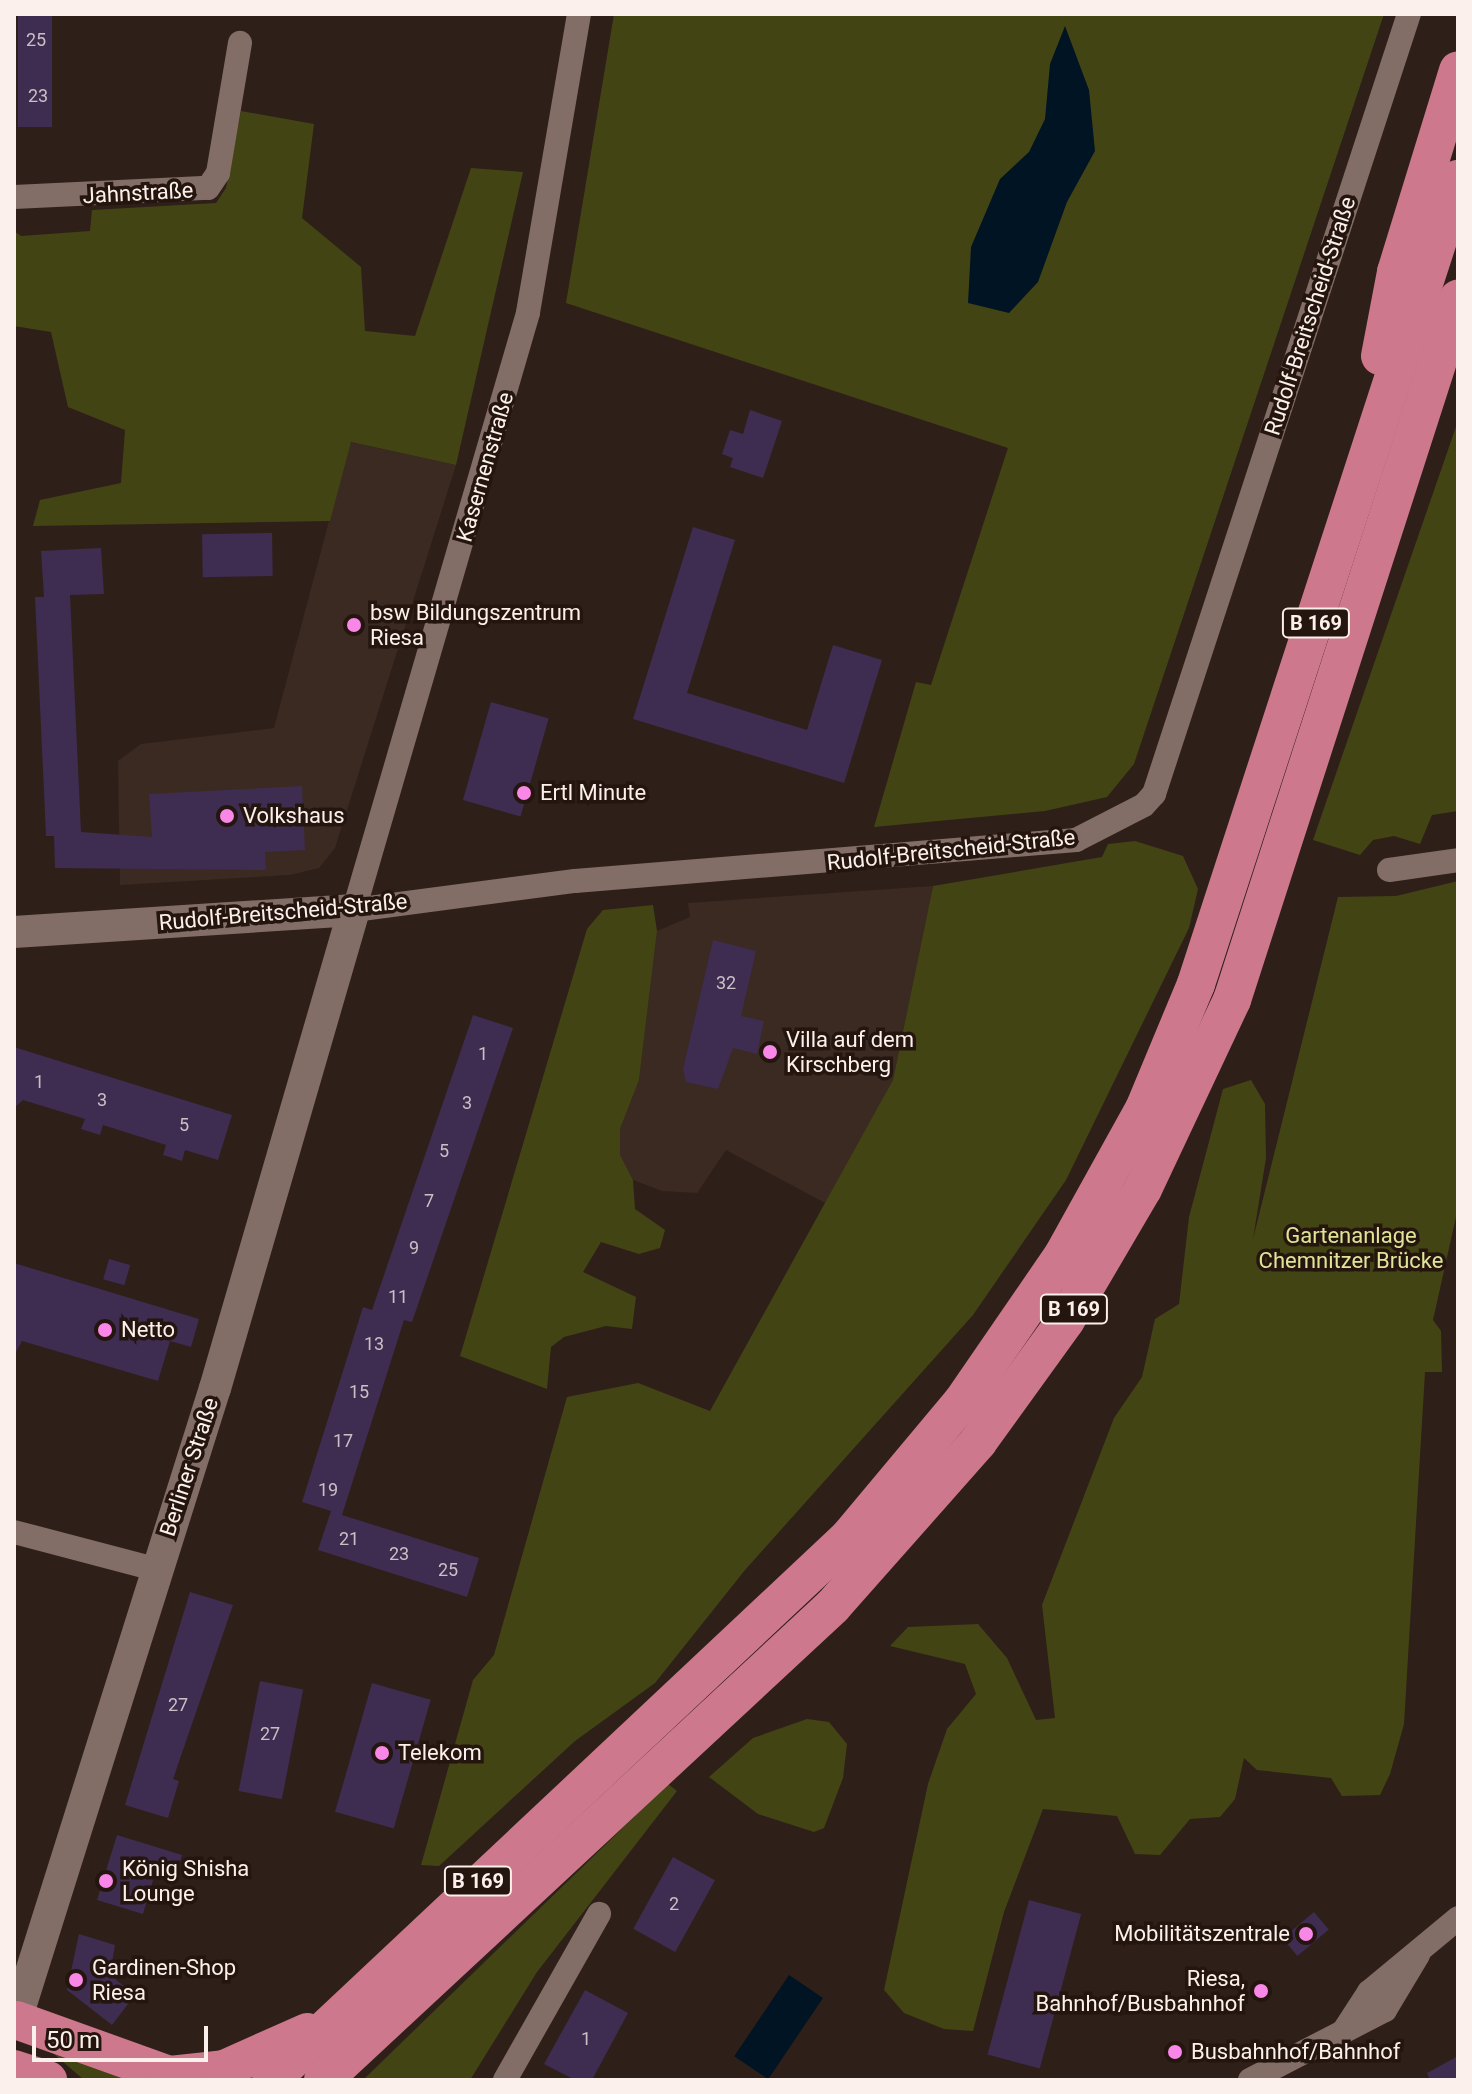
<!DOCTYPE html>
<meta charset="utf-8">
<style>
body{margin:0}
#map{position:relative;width:1472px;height:2094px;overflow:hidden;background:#2f1f19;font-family:Roboto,sans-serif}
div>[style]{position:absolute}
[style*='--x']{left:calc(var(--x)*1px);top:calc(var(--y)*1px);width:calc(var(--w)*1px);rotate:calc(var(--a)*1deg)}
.education>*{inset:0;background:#3b2a21}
.green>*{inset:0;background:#434414}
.water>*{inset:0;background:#011423;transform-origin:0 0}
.building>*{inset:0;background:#3e2c51;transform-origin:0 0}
.minor>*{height:24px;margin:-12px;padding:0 12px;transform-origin:12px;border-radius:12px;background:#826e66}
.secondary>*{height:32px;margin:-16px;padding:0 16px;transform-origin:16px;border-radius:16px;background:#826e66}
.trunk>*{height:38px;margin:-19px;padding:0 19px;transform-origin:19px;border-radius:19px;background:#cd788c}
.dots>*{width:22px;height:22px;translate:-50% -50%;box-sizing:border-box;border:4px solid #25150f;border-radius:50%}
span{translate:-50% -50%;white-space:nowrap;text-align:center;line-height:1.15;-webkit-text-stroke:7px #25150f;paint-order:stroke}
.number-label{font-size:18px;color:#ccbfc4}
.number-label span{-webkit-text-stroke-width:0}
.shield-label span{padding:2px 6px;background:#25150f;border:2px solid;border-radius:6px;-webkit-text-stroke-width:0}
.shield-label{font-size:20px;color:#fbf0eb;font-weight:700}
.street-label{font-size:22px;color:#fbf0eb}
.poi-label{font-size:22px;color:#fbf0eb}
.left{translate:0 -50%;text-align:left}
.right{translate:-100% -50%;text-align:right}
.park-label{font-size:22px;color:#e0e497}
.frame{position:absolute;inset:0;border:16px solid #fbf0eb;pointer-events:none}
.scale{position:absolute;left:32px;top:2026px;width:176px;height:36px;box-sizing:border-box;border:4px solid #fbf0eb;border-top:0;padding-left:10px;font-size:24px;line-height:28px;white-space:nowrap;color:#fbf0eb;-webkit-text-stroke:6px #25150f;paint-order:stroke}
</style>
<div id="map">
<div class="education">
<div style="clip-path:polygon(350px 442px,456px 465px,335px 848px,319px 868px,290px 875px,120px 885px,118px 761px,141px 744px,274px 728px)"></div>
<div style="clip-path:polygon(933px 886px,893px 1080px,827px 1204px,726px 1150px,697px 1193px,662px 1191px,633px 1180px,620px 1156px,620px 1129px,639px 1080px,657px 931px,690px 917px,688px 903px)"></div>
</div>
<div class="green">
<div style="clip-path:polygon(614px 14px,1384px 14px,1134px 764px,1107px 797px,1045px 811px,874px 827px,916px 682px,931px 685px,1008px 448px,566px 303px)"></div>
<div style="clip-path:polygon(241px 111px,314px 124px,302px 218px,361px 267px,365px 331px,415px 336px,471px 168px,523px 172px,456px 465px,351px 442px,330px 521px,33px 526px,40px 500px,121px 483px,125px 430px,68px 407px,51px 332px,14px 326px,14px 231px,21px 236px,90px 231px,92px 210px,216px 203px,226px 188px)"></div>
<div style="clip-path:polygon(1458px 421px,1458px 811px,1432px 815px,1420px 844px,1394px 836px,1373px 840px,1360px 855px,1313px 840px)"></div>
<div style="clip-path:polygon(1135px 841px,1183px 856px,1198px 889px,1189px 928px,1066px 1180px,973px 1315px,745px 1570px,655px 1683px,575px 1741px,439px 1866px,421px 1865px,473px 1680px,494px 1655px,567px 1397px,638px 1383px,710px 1411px,893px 1080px,933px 886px,1102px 857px,1108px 844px)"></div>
<div style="clip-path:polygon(1458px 881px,1458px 1208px,1433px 1320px,1441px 1331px,1442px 1372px,1425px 1372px,1404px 1724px,1390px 1774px,1380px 1795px,1342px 1796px,1331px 1778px,1257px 1770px,1244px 1758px,1235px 1799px,1220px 1817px,1190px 1819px,1160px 1855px,1135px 1854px,1117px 1816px,1043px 1809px,1004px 1912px,973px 2031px,944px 2029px,904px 2013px,884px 1990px,928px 1784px,947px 1729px,976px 1694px,965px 1664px,890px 1646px,908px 1627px,978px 1624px,1007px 1658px,1036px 1720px,1055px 1718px,1042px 1605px,1114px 1418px,1142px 1377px,1155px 1319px,1179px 1304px,1189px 1217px,1223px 1089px,1251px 1080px,1265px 1104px,1266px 1158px,1253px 1239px,1338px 897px,1396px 896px)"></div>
<div style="clip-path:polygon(653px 905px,657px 931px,639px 1080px,620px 1129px,620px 1155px,633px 1180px,635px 1209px,665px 1230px,660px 1248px,639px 1254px,601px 1242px,583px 1272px,636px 1297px,632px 1329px,606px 1326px,564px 1337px,551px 1347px,547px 1389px,460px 1356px,587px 929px,603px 910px)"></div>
<div style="clip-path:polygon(807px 1719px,829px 1722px,847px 1744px,843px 1778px,824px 1828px,814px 1832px,758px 1814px,709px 1777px,753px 1738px)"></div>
<div style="clip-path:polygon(668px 1784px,677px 1791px,537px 1972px,470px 2080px,363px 2080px)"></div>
<div style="clip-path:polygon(47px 2048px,129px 2080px,84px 2080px)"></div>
</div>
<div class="water">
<div style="clip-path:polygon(1065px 26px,1089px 90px,1095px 151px,1067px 202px,1038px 282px,1009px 313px,968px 303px,971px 247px,1000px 179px,1029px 152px,1045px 119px,1050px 64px)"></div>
<div style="left:789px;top:1975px;width:41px;height:98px;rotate:34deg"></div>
</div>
<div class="building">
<div style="left:18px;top:14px;width:34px;height:113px"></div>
<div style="clip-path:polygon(750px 410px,782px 421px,763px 478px,730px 467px,733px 458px,722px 454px,730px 430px,743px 434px)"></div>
<div style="clip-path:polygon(693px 527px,735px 540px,687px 693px,807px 730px,833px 645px,882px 660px,844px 783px,633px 719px)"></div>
<div style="left:272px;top:533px;width:43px;height:70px;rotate:89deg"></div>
<div style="clip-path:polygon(101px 548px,104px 594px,70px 595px,81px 832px,152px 837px,149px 794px,302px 786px,305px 850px,265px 852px,266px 870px,55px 868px,54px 836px,46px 836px,35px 597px,44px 597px,41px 551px)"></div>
<div style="left:491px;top:702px;width:60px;height:102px;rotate:16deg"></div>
<div style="clip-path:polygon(713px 940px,756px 951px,741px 1016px,764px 1021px,757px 1054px,733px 1048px,718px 1089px,686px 1082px,683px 1069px)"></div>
<div style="clip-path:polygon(473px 1015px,513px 1028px,412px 1322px,404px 1320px,342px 1515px,479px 1558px,467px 1597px,318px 1550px,331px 1511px,302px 1502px,363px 1307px,372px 1310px)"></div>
<div style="clip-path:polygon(14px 1047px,232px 1115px,218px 1160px,185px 1150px,182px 1161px,163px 1155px,166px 1145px,103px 1125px,100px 1135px,81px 1129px,85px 1119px,23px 1100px,14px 1108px)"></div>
<div style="left:109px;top:1259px;width:22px;height:21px;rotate:16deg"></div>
<div style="clip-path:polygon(14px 1263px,199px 1319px,191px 1347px,170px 1341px,158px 1381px,22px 1341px,14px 1356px)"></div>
<div style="clip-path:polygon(190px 1592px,233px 1605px,173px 1779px,179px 1781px,168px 1818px,125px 1805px)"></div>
<div style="left:260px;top:1681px;width:44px;height:112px;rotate:11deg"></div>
<div style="left:372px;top:1683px;width:61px;height:134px;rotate:16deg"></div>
<div style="clip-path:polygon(117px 1835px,182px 1855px,174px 1883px,154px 1877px,143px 1914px,97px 1900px)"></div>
<div style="left:673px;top:1857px;width:48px;height:82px;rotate:29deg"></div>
<div style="left:1029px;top:1900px;width:54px;height:160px;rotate:15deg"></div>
<div style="left:1314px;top:1912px;width:23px;height:41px;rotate:50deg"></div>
<div style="clip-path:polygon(79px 1934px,115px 1945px,110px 1975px,135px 1995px,112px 2025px,67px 1990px)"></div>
<div style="clip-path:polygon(585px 1990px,628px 2013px,592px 2080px,575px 2080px,544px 2064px)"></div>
<div style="clip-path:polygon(1458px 2056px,1458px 2080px,1430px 2080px,1427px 2073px)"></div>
</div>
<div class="minor">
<div style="--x:579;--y:14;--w:303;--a:99.7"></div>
<div style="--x:528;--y:313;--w:622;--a:106.25"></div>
<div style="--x:354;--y:910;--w:223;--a:-7.5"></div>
<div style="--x:575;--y:881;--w:503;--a:-4.68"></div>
<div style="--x:1076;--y:840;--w:76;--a:-27.2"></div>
<div style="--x:1144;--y:805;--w:15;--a:-48"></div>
<div style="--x:1154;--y:794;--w:821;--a:-71.9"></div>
<div style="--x:14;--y:197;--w:194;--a:-2.7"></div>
<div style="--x:208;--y:188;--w:18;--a:-56"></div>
<div style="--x:218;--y:173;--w:132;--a:-80.4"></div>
<div style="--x:1389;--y:870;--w:70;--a:-8.2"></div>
<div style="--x:14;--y:1532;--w:146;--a:14.7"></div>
<div style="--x:1343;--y:2032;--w:48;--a:-57"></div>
<div style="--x:1369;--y:1992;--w:116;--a:-39.7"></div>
<div style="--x:505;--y:2080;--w:191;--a:-60.5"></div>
<div style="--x:1250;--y:2080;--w:152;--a:-27.4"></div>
<div style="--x:1385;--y:2010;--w:64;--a:-59"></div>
</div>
<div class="secondary">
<div style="--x:14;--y:932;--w:341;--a:-3.7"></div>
<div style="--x:354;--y:910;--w:498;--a:106.2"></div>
<div style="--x:215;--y:1388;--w:663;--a:107.48"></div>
</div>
<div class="trunk">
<div style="--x:1380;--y:356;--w:86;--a:-79.2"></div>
<div style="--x:1396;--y:272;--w:211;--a:-72.9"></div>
<div style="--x:16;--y:2020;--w:164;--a:19.7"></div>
<div style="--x:170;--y:2075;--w:54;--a:-6.3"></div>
<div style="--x:224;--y:2069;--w:91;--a:-24"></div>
<div style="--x:14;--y:2069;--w:36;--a:18"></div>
<div style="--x:271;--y:2080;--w:793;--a:-43.21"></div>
<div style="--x:849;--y:1537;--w:176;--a:-50.1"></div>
<div style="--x:962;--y:1402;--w:178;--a:-55.5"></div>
<div style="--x:1063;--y:1255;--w:167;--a:-61"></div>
<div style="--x:1144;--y:1109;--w:135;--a:-67.4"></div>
<div style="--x:1196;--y:984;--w:847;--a:-71.97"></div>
<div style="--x:323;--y:2080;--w:696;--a:-42.9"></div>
<div style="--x:833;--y:1606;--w:219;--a:-48.5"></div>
<div style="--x:978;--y:1442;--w:150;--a:-54.2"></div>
<div style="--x:1066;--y:1320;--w:152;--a:-59.6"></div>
<div style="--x:1143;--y:1189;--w:209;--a:-64.8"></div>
<div style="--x:1232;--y:1000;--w:737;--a:-72.13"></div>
</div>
<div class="dots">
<div style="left:354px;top:625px;background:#f987e8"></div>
<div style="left:524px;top:793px;background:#f987e8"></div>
<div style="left:227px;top:816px;background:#f987e8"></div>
<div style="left:770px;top:1052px;background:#f987e8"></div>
<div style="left:105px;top:1330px;background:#f987e8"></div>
<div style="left:382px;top:1753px;background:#f987e8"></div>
<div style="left:106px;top:1881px;background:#f987e8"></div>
<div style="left:1306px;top:1934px;background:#f987e8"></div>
<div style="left:76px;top:1980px;background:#f987e8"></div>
<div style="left:1261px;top:1991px;background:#f987e8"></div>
<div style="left:1175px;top:2052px;background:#f987e8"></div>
</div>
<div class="number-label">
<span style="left:36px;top:40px">25</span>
<span style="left:38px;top:96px">23</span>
<span style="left:726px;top:983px">32</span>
<span style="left:483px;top:1054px">1</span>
<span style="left:39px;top:1082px">1</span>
<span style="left:102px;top:1100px">3</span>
<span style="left:467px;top:1103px">3</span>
<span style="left:184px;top:1125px">5</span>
<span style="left:444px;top:1151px">5</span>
<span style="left:429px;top:1201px">7</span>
<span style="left:414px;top:1248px">9</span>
<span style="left:398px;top:1297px">11</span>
<span style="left:374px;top:1344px">13</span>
<span style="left:359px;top:1392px">15</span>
<span style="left:343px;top:1441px">17</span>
<span style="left:328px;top:1490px">19</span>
<span style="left:349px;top:1539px">21</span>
<span style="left:399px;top:1554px">23</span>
<span style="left:448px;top:1570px">25</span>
<span style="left:178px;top:1705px">27</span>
<span style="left:270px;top:1734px">27</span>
<span style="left:674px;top:1904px">2</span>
<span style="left:586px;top:2039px">1</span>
</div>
<div class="shield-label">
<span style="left:1316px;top:623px">B 169</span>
<span style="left:1074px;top:1309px">B 169</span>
<span style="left:478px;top:1881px">B 169</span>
</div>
<div class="street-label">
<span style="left:138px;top:193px;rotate:-3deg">Jahnstraße</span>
<span style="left:1310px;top:316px;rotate:-72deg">Rudolf-Breitscheid-Straße</span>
<span style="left:485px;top:467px;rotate:-74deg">Kasernenstraße</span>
<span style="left:951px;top:850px;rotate:-6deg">Rudolf-Breitscheid-Straße</span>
<span style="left:283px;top:912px;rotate:-5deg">Rudolf-Breitscheid-Straße</span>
<span style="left:189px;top:1467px;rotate:-72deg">Berliner Straße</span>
</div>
<div class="poi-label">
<span class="left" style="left:370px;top:625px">bsw Bildungszentrum<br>Riesa</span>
<span class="left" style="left:540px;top:793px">Ertl Minute</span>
<span class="left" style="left:243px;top:816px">Volkshaus</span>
<span class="left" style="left:786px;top:1052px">Villa auf dem<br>Kirschberg</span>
<span class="left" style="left:121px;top:1330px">Netto</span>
<span class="left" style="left:398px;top:1753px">Telekom</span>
<span class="left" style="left:122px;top:1881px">König Shisha<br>Lounge</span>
<span class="right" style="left:1290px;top:1934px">Mobilitätszentrale</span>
<span class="left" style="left:92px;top:1980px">Gardinen-Shop<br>Riesa</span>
<span class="right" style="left:1245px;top:1991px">Riesa,<br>Bahnhof/Busbahnhof</span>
<span class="left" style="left:1191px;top:2052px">Busbahnhof/Bahnhof</span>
</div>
<div class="park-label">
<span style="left:1351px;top:1248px">Gartenanlage<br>Chemnitzer Brücke</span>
</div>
<div class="frame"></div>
<div class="scale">50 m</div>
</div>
